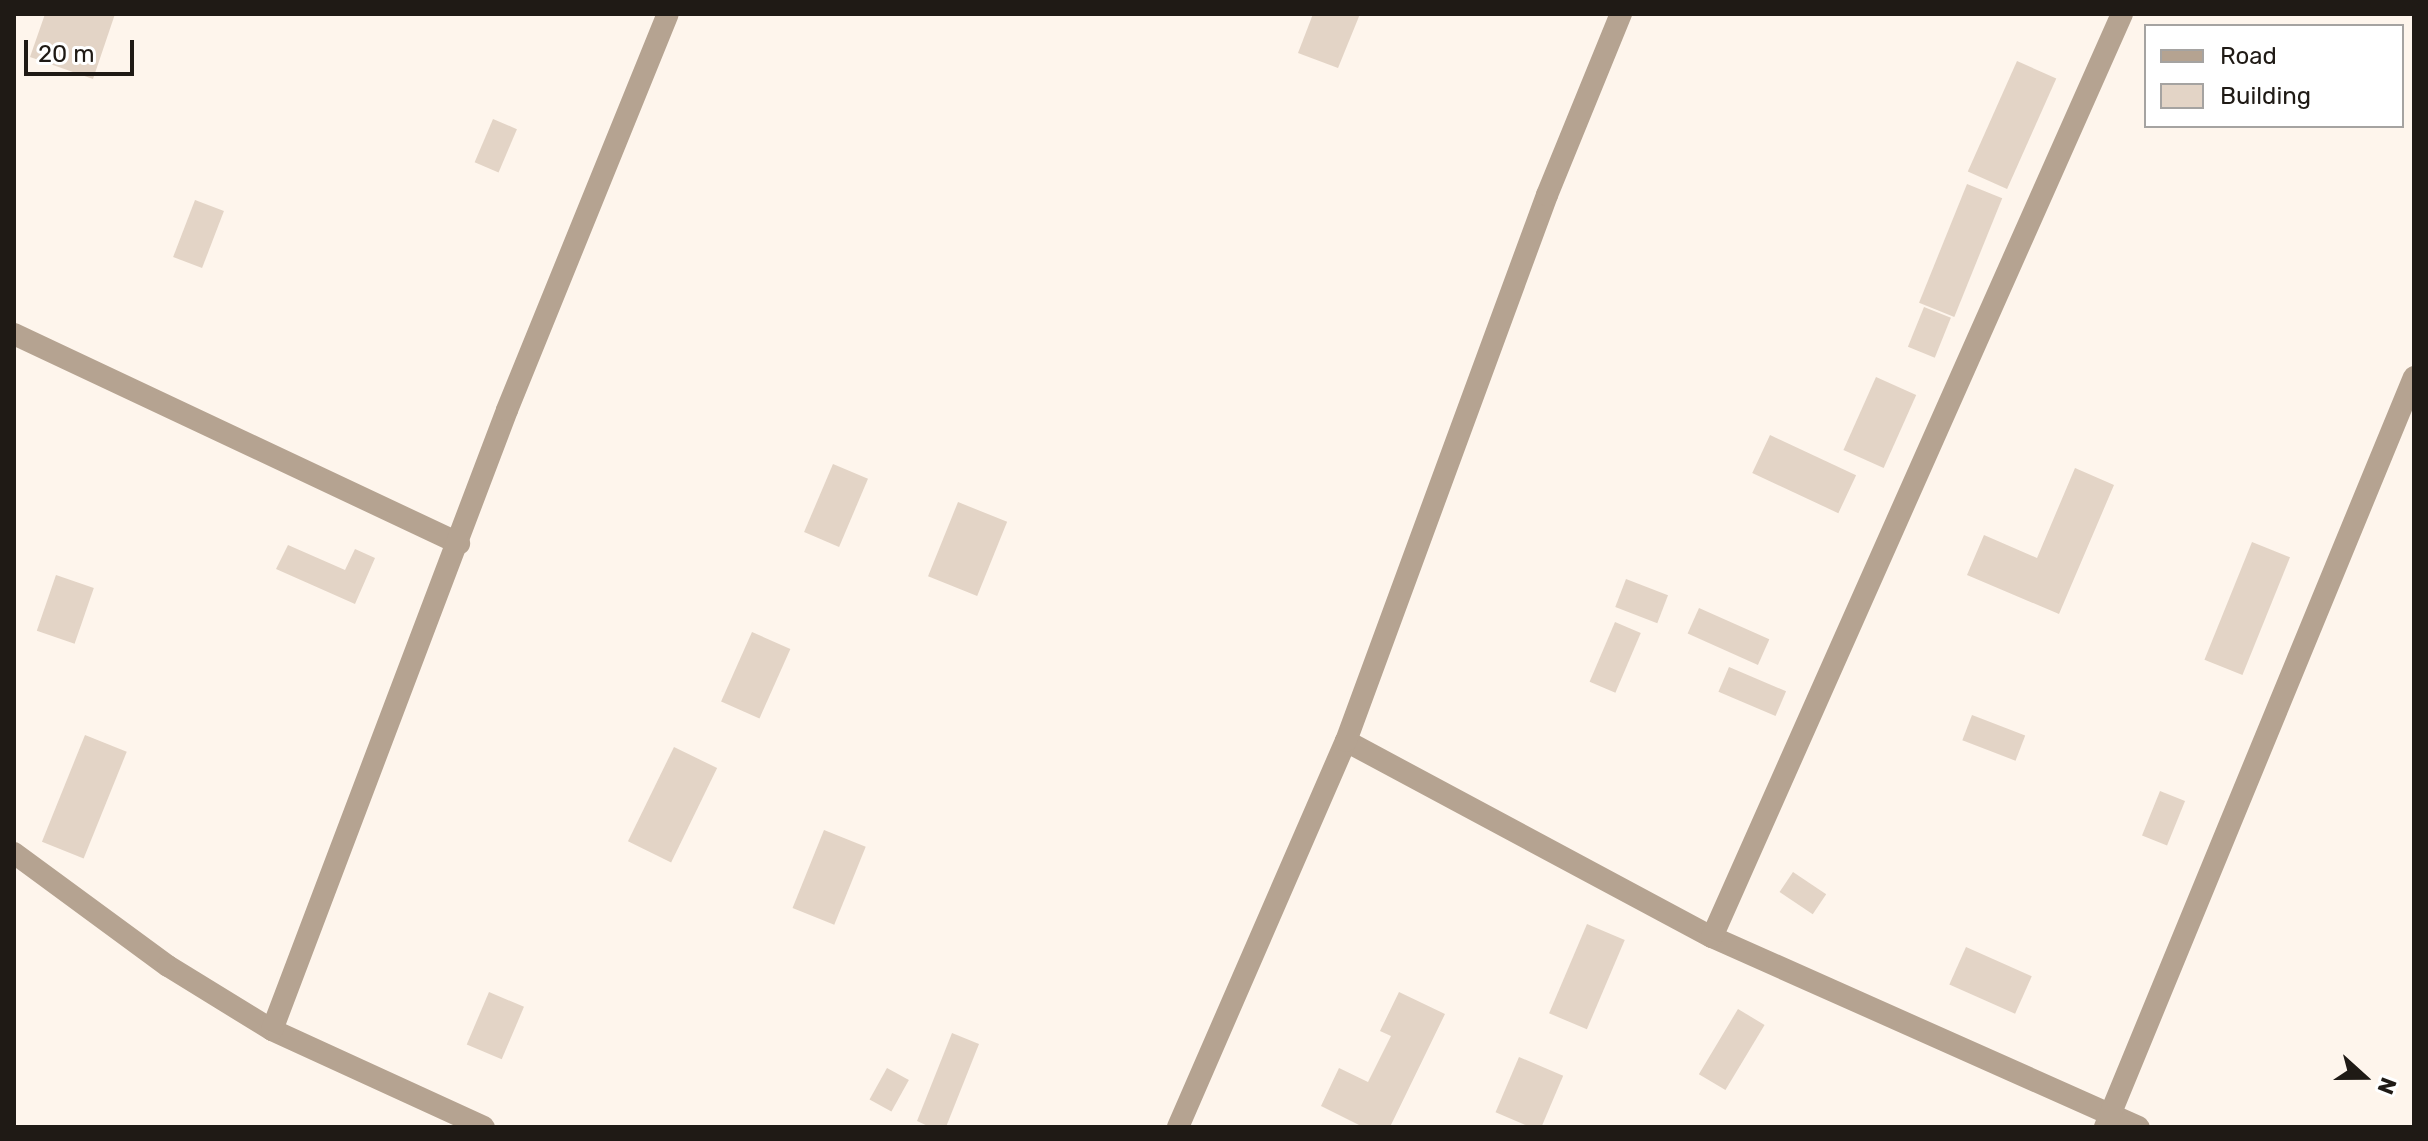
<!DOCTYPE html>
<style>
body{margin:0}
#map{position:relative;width:2428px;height:1141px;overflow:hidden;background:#fef5ec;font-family:Rubik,sans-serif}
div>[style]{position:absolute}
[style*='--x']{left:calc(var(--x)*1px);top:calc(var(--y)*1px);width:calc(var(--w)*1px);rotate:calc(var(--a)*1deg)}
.building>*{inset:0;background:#e3d4c6;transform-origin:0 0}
.minor>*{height:22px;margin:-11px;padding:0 11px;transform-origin:11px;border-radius:11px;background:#b5a391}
span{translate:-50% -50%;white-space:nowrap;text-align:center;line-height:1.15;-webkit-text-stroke:6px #fff;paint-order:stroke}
.frame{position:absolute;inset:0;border:16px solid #1f1a15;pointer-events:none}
.legend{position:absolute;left:2144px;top:24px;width:260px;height:104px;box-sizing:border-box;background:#fff;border:2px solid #a5a3a1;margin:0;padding:10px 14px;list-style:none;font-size:24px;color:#1f1a15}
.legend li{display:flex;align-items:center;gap:16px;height:40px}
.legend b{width:40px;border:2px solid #a5a3a1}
.north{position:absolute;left:2324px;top:1037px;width:80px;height:80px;-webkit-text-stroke:6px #fff;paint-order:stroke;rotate:111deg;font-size:22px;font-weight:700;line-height:32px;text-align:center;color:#1f1a15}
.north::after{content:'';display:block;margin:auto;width:28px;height:36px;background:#1f1a15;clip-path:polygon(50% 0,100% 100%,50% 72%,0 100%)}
.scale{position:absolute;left:24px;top:40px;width:110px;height:36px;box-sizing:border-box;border:4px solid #1f1a15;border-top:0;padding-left:10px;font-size:24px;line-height:28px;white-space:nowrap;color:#1f1a15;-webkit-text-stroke:6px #fff;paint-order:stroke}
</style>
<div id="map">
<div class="building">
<div style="clip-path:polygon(45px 14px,115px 14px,93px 79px,30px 57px)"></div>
<div style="clip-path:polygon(1313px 14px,1360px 14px,1338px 68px,1298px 53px)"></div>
<div style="left:2017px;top:61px;width:43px;height:121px;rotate:24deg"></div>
<div style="left:493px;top:119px;width:26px;height:47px;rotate:23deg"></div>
<div style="left:1967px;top:184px;width:38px;height:128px;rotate:22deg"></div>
<div style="left:195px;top:200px;width:31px;height:61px;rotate:21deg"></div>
<div style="left:1924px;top:307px;width:29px;height:43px;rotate:22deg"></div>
<div style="left:1876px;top:377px;width:44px;height:80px;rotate:24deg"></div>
<div style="left:1770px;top:435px;width:95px;height:42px;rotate:25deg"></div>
<div style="left:833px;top:464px;width:38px;height:74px;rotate:23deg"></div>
<div style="clip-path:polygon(2075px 468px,2114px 485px,2059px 614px,1967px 575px,1984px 535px,2037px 558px)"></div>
<div style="left:958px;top:502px;width:53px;height:80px;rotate:22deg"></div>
<div style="left:2252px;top:542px;width:41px;height:127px;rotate:22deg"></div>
<div style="clip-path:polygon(288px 545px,345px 570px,355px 549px,375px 558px,355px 604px,276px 569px)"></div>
<div style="left:56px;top:575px;width:40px;height:59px;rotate:19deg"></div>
<div style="left:1626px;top:579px;width:45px;height:30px;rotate:21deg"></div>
<div style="left:1699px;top:608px;width:77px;height:28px;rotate:24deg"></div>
<div style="left:1615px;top:622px;width:28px;height:65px;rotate:23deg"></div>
<div style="left:752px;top:632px;width:42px;height:76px;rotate:24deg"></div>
<div style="left:1729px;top:667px;width:62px;height:27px;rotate:23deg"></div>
<div style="left:1972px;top:715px;width:57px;height:27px;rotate:21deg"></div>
<div style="left:85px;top:735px;width:45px;height:115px;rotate:22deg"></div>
<div style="left:674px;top:747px;width:48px;height:105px;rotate:26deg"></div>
<div style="left:2160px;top:791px;width:27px;height:48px;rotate:22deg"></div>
<div style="left:824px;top:830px;width:45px;height:84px;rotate:22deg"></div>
<div style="left:1793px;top:872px;width:40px;height:24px;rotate:34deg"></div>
<div style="left:1587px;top:924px;width:41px;height:97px;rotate:23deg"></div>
<div style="left:1966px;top:947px;width:72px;height:41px;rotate:24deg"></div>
<div style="left:489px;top:992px;width:38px;height:57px;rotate:23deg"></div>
<div style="clip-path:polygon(1399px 992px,1445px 1014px,1390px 1127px,1363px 1127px,1321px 1106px,1339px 1068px,1368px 1082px,1391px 1036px,1380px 1031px)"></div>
<div style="left:1738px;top:1009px;width:31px;height:76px;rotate:31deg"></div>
<div style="clip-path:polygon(952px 1033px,979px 1044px,946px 1127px,930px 1127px,917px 1121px)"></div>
<div style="left:1519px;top:1057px;width:48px;height:60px;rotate:23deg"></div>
<div style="left:887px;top:1068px;width:25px;height:36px;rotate:29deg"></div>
</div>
<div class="minor">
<div style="--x:14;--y:334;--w:492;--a:25.2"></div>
<div style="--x:1346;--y:741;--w:415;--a:28.2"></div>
<div style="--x:1712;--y:937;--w:467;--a:24"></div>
<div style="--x:14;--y:853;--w:191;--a:36.3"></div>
<div style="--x:168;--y:966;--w:122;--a:31.6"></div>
<div style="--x:272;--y:1030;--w:233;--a:24.6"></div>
<div style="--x:1712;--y:937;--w:1010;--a:-66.05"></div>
<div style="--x:272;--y:1030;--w:663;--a:-69.24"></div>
<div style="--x:507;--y:410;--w:427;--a:-67.9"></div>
<div style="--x:1178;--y:1127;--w:421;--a:-66.5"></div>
<div style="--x:1346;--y:741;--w:582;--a:-69.79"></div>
<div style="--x:1547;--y:195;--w:196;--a:-67.8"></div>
<div style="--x:2105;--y:1127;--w:811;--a:-67.61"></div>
</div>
<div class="frame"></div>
<ul class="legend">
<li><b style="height:10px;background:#b5a391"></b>Road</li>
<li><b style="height:22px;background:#e3d4c6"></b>Building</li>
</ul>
<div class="north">N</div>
<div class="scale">20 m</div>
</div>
